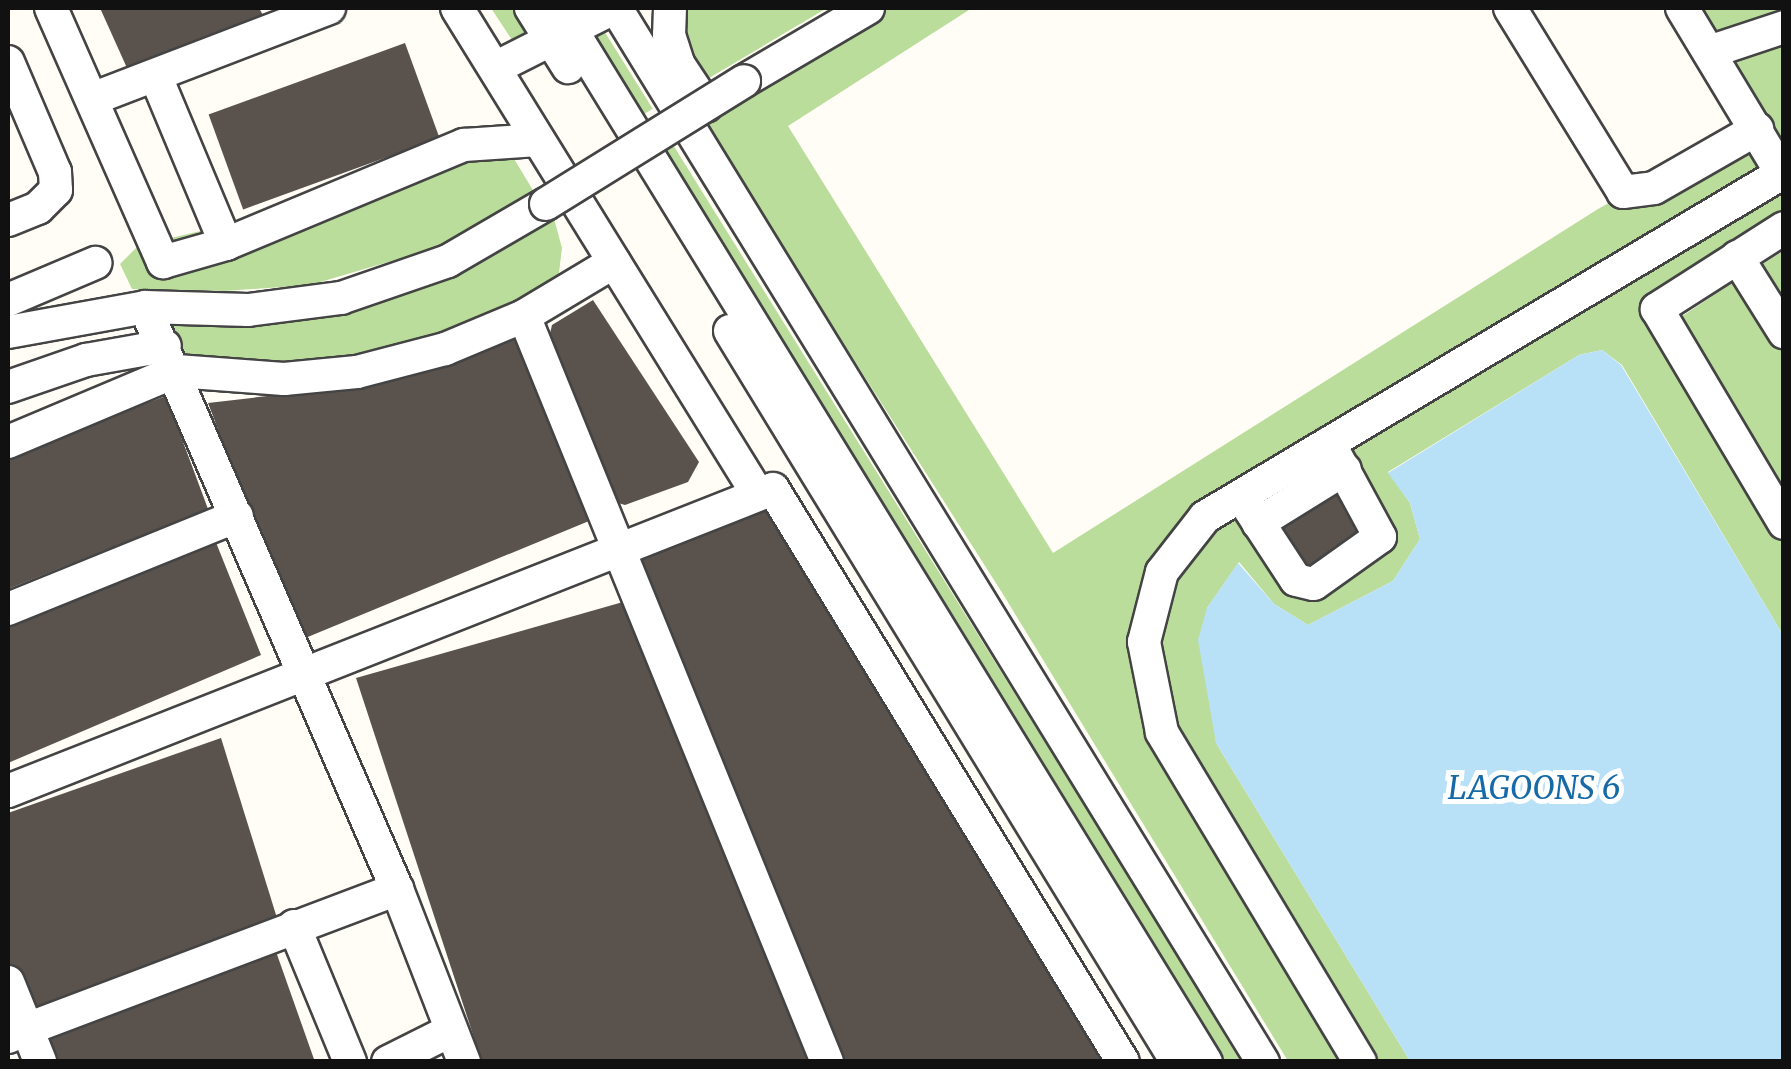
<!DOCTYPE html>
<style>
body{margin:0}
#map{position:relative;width:1791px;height:1069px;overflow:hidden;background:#fffdf5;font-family:Merriweather,serif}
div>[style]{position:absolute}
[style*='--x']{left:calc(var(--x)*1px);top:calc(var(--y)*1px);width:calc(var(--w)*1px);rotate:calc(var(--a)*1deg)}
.forest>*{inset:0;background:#badd9b;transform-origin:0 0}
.water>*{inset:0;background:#b8e1f8}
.building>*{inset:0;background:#5a524d;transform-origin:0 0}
.roads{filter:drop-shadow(2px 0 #444) drop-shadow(-2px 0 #444) drop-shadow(0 2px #444) drop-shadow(0 -2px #444)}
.minor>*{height:32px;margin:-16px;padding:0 16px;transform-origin:16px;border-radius:16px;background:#fff}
.bridges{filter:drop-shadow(2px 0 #444) drop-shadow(-2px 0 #444) drop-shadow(0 2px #444) drop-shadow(0 -2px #444)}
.minor-bridge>*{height:32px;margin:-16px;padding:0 16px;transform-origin:16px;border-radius:16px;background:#fff}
span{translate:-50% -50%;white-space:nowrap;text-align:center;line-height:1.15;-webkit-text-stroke:10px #fff;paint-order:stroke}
.water-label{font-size:32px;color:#166aa7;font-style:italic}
.frame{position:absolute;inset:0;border:10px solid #111;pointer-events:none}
</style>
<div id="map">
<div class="forest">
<div style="clip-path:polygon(491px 8px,528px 8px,546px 37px,516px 46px)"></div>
<div style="clip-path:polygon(676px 8px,827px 8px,699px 84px)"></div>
<div style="clip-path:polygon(885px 8px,972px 8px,788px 126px,1053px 553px,1598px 209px,1742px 127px,1771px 173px,1200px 516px,1138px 677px,1349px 1061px,1288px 1061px,1001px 591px,702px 121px)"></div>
<div style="clip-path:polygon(1697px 8px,1783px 8px,1783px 13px,1714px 32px)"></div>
<div style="left:596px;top:18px;width:107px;height:26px;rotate:58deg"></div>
<div style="clip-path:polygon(1783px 36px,1783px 148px,1726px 60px)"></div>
<div style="clip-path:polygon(471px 128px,504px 142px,534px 192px,439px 247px,310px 285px,224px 291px,132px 289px,120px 264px,138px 246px,250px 219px)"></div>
<div style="clip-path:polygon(670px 140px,1145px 903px,1240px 1061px,1208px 1061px,649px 154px)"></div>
<div style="clip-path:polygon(1779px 187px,1783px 209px,1645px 298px,1783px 528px,1783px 635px,1622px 365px,1602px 350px,1579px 355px,1388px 472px,1410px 503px,1420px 539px,1393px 581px,1308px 625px,1274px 604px,1239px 562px,1207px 608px,1216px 743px,1410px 1061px,1374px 1061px,1191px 767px,1148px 648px,1196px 534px)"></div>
<div style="clip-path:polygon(553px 215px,562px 248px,558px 281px,511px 320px,285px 377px,173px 354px,151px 317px,353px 307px,410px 292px)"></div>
<div style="clip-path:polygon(1783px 251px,1783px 321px,1752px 271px)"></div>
<div style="clip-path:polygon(1738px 279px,1783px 353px,1783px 502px,1678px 319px)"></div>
</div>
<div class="water">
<div style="clip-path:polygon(1602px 350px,1621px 365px,1783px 635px,1783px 1061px,1410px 1061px,1216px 743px,1198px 640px,1207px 608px,1238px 563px,1274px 604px,1308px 625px,1393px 581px,1420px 539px,1410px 503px,1388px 473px,1579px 355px)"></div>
</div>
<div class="building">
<div style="clip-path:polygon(100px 8px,259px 8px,264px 17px,127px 68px)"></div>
<div style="left:405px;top:43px;width:101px;height:209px;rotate:70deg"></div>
<div style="clip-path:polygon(593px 300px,699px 462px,688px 482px,625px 505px,618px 503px,547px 346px,552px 325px)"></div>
<div style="clip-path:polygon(519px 323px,589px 521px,298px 641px,208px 403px,302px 392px)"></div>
<div style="clip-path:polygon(166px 396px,208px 509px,8px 589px,8px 456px)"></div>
<div style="left:1344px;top:472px;width:72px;height:97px;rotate:62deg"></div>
<div style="clip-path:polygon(766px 496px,1118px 1062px,836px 1062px,635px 554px)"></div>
<div style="clip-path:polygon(215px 540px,261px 655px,8px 763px,8px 618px)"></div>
<div style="clip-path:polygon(623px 602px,813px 1062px,482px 1062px,356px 678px)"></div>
<div style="clip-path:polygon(221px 738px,277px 918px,28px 1010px,8px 960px,8px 813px)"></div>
<div style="clip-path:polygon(274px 946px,315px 1062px,48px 1062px,37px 1036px)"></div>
</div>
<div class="roads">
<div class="minor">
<div style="--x:51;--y:8;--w:278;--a:66.2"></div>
<div style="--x:163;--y:262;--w:66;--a:-15.9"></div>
<div style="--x:226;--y:244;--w:258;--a:-22.6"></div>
<div style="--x:464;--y:145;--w:74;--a:-3.9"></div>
<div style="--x:457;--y:8;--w:570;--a:58.26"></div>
<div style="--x:531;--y:8;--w:70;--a:57.9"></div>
<div style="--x:558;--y:8;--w:1237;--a:58.42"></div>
<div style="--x:616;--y:8;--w:1237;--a:58.46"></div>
<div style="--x:670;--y:8;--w:27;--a:92"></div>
<div style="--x:669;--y:35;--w:32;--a:72"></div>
<div style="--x:679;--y:65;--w:49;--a:56.6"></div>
<div style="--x:1510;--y:8;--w:216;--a:58.4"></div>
<div style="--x:1623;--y:192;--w:31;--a:-7"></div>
<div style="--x:1654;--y:188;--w:119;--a:-29.8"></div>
<div style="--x:1682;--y:8;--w:197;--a:58.9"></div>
<div style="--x:1709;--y:52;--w:79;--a:-18.4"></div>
<div style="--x:8;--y:62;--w:120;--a:66.9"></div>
<div style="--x:55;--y:172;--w:18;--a:87"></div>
<div style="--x:56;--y:190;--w:25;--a:135"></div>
<div style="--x:38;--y:208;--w:32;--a:158"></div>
<div style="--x:495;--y:68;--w:133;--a:-26.8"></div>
<div style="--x:156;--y:77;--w:181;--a:67.3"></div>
<div style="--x:744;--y:81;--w:144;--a:-30.5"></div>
<div style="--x:92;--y:99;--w:254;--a:-21"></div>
<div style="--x:1784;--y:228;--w:151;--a:147.5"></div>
<div style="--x:1657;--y:309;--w:249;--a:59.3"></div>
<div style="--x:1737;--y:257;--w:89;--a:57.9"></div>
<div style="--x:614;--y:262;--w:105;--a:149"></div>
<div style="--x:524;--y:316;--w:805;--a:67.89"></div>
<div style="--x:8;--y:300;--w:95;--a:-23"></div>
<div style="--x:145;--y:307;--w:634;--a:66.59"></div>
<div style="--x:397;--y:889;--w:186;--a:68.8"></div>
<div style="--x:730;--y:331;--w:857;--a:58.55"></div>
<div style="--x:8;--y:332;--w:139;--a:-10.3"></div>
<div style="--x:145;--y:307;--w:103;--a:1.7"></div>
<div style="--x:248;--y:310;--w:94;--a:-7.4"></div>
<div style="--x:341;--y:298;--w:113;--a:-19.1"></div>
<div style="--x:448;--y:261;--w:113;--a:-30.2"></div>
<div style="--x:8;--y:387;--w:83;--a:-19.1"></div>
<div style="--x:86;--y:360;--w:80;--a:-10"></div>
<div style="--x:8;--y:442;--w:183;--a:-22.8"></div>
<div style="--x:177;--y:371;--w:107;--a:4.3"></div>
<div style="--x:284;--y:379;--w:73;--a:-5.5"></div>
<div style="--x:357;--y:372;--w:91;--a:-14.6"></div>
<div style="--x:445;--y:349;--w:86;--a:-22.7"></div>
<div style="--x:1241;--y:496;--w:100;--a:56.8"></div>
<div style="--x:1296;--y:580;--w:18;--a:13"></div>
<div style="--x:1314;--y:584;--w:81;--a:-35.5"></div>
<div style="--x:1380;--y:537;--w:107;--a:-118.5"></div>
<div style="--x:1258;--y:523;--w:102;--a:-31.8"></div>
<div style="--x:8;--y:609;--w:247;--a:-22.1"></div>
<div style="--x:8;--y:791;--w:822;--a:-21.54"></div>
<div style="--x:773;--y:489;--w:671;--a:58.58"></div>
<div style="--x:294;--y:926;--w:147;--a:67.6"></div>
<div style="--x:8;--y:982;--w:51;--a:68"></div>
<div style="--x:27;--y:1029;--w:396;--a:-20.7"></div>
<div style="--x:8;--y:1037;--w:21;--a:-23"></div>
<div style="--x:27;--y:1029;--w:35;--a:68"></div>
<div style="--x:388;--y:1062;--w:67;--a:-26.6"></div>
<div style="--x:1360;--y:1062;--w:385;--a:-121"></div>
<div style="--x:1162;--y:732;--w:92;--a:-101.3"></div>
<div style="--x:1144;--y:642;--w:72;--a:-75.6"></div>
<div style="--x:1162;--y:572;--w:70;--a:-52"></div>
<div style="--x:1205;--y:517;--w:674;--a:-30.79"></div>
</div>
</div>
<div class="bridges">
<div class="minor-bridge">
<div style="--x:546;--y:204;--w:233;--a:-31.8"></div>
</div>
</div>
<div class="water-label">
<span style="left:1534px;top:788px">LAGOONS 6</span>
</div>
<div class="frame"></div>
</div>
